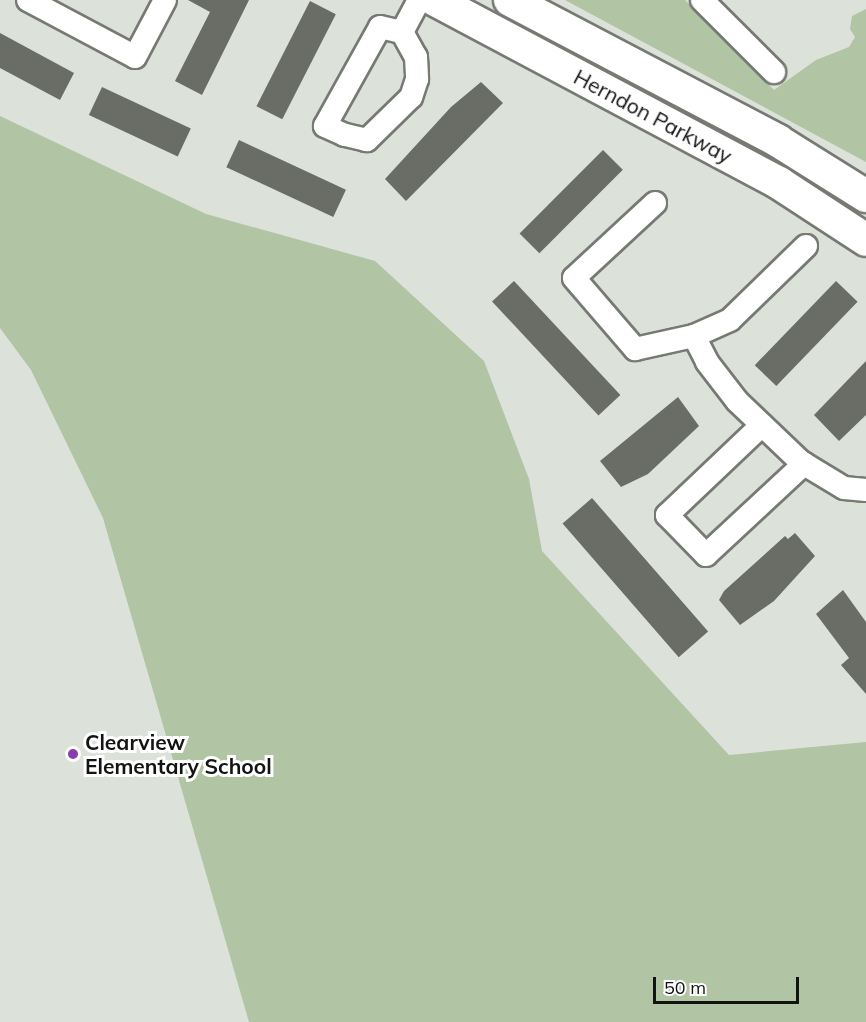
<!DOCTYPE html>
<html>
<head>
<meta charset="utf-8">
<style>
	body { margin:0 }
	#map { position:relative; width:866px; height:1022px; overflow:hidden; background:#dce1d9; font-family:Mulish,sans-serif }
	div>[style] { position:absolute }
	[style*='--x'] { left:calc(var(--x)*1px); top:calc(var(--y)*1px); width:calc(var(--w)*1px); rotate:calc(var(--a)*1deg) }
	.green>* { inset:0; background:#b1c4a4 }
	.building>* { inset:0; background:#696d66; transform-origin:0 0 }
	.roads { filter:drop-shadow(2px 0 #767a73) drop-shadow(-2px 0 #767a73) drop-shadow(0 2px #767a73) drop-shadow(0 -2px #767a73) }
	.minor>* { height:22px; margin:-11px; padding:0 11px; transform-origin:11px; border-radius:11px; background:#fff }
	.secondary>* { height:32px; margin:-16px; padding:0 16px; transform-origin:16px; border-radius:16px; background:#fff }
	.dots>* { width:16px; height:16px; translate:-50% -50%; box-sizing:border-box; border:3px solid #fff; border-radius:50% }
	span { translate:-50% -50%; white-space:nowrap; text-align:center; line-height:1.15; -webkit-text-stroke:6px #fff; paint-order:stroke }
	.street-label { font-size:21px; color:#121411 }
	.poi-label { font-size:21px; color:#121411; font-weight:700 }
	.left { translate:0 -50%; text-align:left }
	.scale { position:absolute; left:653px; top:977px; width:146px; height:27px; box-sizing:border-box; border:3px solid #121411; border-top:0; padding-left:8px; font-size:18px; line-height:21px; white-space:nowrap; color:#121411; -webkit-text-stroke:4px #fff; paint-order:stroke }
</style>
</head>
<body>
<div id="map">
	<div class="green">
		<i style="clip-path:polygon(565px 0,685px 0,774px 90px,816px 60px,849px 47px,855px 37px,850px 29px,852px 16px,866px 9px,866px 162px)"></i>
		<i style="clip-path:polygon(0 116px,206px 214px,375px 261px,484px 361px,529px 479px,542px 551px,729px 755px,866px 742px,866px 1022px,249px 1022px,103px 518px,31px 370px,0 328px)"></i>
	</div>
	<div class="building">
		<i style="clip-path:polygon(188px 0,249px 0,202px 95px,175px 81px,210px 12px)"></i>
		<i style="left:310px;top:1px;width:29px;height:118px;rotate:27deg"></i>
		<i style="clip-path:polygon(0 33px,74px 73px,60px 100px,0 68px)"></i>
		<i style="clip-path:polygon(481px 82px,503px 103px,406px 201px,385px 179px,451px 107px)"></i>
		<i style="left:102px;top:87px;width:98px;height:31px;rotate:25deg"></i>
		<i style="left:239px;top:140px;width:118px;height:30px;rotate:25deg"></i>
		<i style="left:603px;top:150px;width:28px;height:118px;rotate:45deg"></i>
		<i style="left:514px;top:281px;width:156px;height:30px;rotate:47deg"></i>
		<i style="left:836px;top:281px;width:30px;height:117px;rotate:44deg"></i>
		<i style="clip-path:polygon(866px 361px,866px 415px,839px 441px,814px 415px)"></i>
		<i style="clip-path:polygon(678px 397px,699px 426px,648px 474px,621px 487px,600px 461px)"></i>
		<i style="left:592px;top:498px;width:177px;height:39px;rotate:49deg"></i>
		<i style="clip-path:polygon(795px 533px,815px 556px,774px 601px,740px 625px,719px 600px,724px 591px,785px 536px,788px 539px)"></i>
		<i style="clip-path:polygon(843px 590px,866px 622px,866px 694px,841px 665px,849px 658px,816px 614px)"></i>
	</div>
	<div class="roads">
		<div class="minor">
			<i style="--x:28;--y:0;--w:121;--a:28"></i>
			<i style="--x:135;--y:57;--w:64;--a:-62.2"></i>
			<i style="--x:702;--y:0;--w:102;--a:45"></i>
			<i style="--x:380;--y:27;--w:23;--a:13"></i>
			<i style="--x:402;--y:32;--w:29;--a:61"></i>
			<i style="--x:416;--y:57;--w:22;--a:87"></i>
			<i style="--x:417;--y:79;--w:19;--a:108"></i>
			<i style="--x:411;--y:97;--w:62;--a:135.7"></i>
			<i style="--x:367;--y:140;--w:23;--a:-167"></i>
			<i style="--x:345;--y:135;--w:22;--a:-156"></i>
			<i style="--x:325;--y:126;--w:113;--a:-60.9"></i>
			<i style="--x:402;--y:32;--w:36;--a:-62"></i>
			<i style="--x:655;--y:203;--w:110;--a:137.2"></i>
			<i style="--x:574;--y:278;--w:94;--a:49.3"></i>
			<i style="--x:635;--y:349;--w:60;--a:-12.4"></i>
			<i style="--x:806;--y:246;--w:106;--a:135.8"></i>
			<i style="--x:730;--y:320;--w:39;--a:156"></i>
			<i style="--x:694;--y:336;--w:29;--a:63"></i>
			<i style="--x:707;--y:362;--w:49;--a:52.4"></i>
			<i style="--x:737;--y:401;--w:88;--a:43.6"></i>
			<i style="--x:801;--y:462;--w:50;--a:31.2"></i>
			<i style="--x:844;--y:488;--w:22;--a:5"></i>
			<i style="--x:762;--y:425;--w:131;--a:136.5"></i>
			<i style="--x:667;--y:515;--w:56;--a:45.7"></i>
			<i style="--x:706;--y:555;--w:134;--a:-42.9"></i>
		</div>
		<div class="secondary">
			<i style="--x:435;--y:0;--w:390;--a:28"></i>
			<i style="--x:779;--y:183;--w:104;--a:33.2"></i>
			<i style="--x:510;--y:0;--w:303;--a:27.7"></i>
			<i style="--x:778;--y:141;--w:104;--a:32"></i>
		</div>
	</div>
	<div class="dots">
		<i style="left:73px;top:754px;background:#883daf"></i>
	</div>
	<div class="street-label">
		<span style="left:653px;top:116px;rotate:28deg">Herndon Parkway</span>
	</div>
	<div class="poi-label">
		<span class="left" style="left:85px;top:754px">Clearview<br>Elementary School</span>
	</div>
	<div class="scale">50 m</div>
</div>
</body>
</html>
